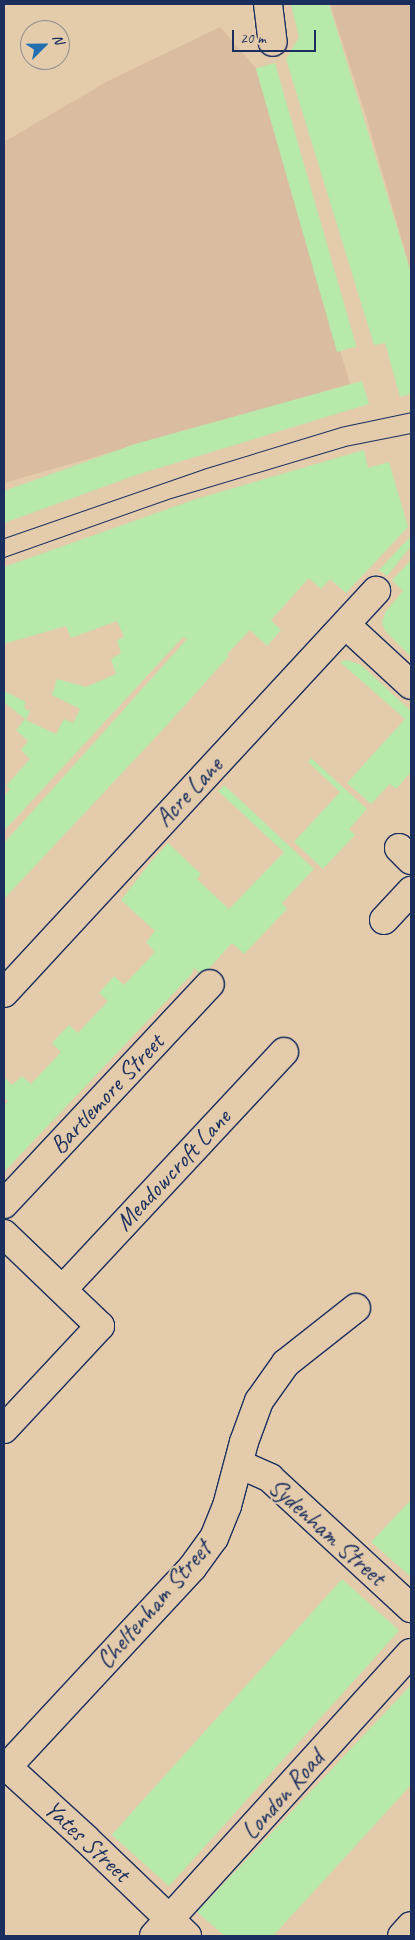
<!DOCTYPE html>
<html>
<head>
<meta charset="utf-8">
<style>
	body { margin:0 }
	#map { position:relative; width:415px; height:1940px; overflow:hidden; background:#e3cbab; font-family:Caveat,sans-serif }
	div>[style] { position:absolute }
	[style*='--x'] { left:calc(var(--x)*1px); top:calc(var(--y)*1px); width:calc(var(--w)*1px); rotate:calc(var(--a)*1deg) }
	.built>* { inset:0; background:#dabda0 }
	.green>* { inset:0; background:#b6e9aa; transform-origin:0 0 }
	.roads { filter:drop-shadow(1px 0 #1b2f5e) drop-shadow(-1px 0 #1b2f5e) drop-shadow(0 1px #1b2f5e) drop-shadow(0 -1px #1b2f5e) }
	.street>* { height:28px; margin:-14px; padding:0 14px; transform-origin:14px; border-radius:14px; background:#e3cbab }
	.tram>* { height:1px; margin:-0.5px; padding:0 0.5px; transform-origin:0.5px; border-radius:0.5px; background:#1b2f5e }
	span { translate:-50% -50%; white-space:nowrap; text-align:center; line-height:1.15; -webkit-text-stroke:4px #e3cbab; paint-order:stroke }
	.street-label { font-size:25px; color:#1b2f5e }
	.frame { position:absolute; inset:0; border:5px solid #1b2f5e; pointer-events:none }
	.north { position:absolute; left:20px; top:20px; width:50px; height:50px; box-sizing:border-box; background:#e3cbab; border:1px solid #938d8c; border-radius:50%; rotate:67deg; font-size:14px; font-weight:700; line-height:20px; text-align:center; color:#1b2f5e }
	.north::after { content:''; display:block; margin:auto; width:18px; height:22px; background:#1f6fb2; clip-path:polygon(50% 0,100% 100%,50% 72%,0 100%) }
	.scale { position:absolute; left:232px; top:30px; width:84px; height:22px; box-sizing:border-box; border:2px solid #1b2f5e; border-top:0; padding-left:6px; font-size:15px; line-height:18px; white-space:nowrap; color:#1b2f5e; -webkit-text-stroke:4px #e3cbab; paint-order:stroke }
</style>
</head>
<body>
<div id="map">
	<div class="built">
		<i style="clip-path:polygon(330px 4px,411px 4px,411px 272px,366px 116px)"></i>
		<i style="clip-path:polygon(220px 27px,256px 68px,350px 384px,4px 483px,4px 142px,108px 81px)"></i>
	</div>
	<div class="green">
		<i style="clip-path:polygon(291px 4px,329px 4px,411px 273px,411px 394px,400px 397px,385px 343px,374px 345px,286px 59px,299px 37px)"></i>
		<i style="left:275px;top:63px;width:295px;height:20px;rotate:74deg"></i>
		<i style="clip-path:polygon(362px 381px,369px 404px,136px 475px,4px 523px,4px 491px,135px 444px)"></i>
		<i style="clip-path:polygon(364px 450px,368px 468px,389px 462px,408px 527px,346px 593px,330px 579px,321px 589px,309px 578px,271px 620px,281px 630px,267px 646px,250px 630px,227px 654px,229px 656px,167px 725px,4px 899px,4px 843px,187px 639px,183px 637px,4px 831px,4px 796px,10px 789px,6px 786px,30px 759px,21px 750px,28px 741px,16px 730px,25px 719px,4px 702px,4px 691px,26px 702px,24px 708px,30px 711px,26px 720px,56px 734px,64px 719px,73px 723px,80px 709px,52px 695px,57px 679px,86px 687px,116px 674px,111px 659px,121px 653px,117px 640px,124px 637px,117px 621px,71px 638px,66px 626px,4px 644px,4px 567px,196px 499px)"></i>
		<i style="clip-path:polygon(411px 536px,411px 546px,387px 576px,379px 570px)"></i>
		<i style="clip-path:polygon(411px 560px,411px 657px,385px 631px,382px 622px,386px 611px,403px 591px,392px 580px)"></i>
		<i style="clip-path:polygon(347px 660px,361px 665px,411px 711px,411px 772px,396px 789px,390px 784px,371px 804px,347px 783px,405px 719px,340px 662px)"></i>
		<i style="clip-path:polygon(311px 758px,367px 809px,349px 829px,355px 835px,323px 869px,294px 842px,340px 792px,308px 762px)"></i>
		<i style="clip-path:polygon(224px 785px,314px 869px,282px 903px,287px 909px,244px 954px,232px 943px,203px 975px,194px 968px,191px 975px,4px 1172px,4px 1106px,8px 1101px,4px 1097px,4px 1077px,12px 1085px,22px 1076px,31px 1084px,61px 1052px,52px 1043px,69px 1025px,78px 1033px,108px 1001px,99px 993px,114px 976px,124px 985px,155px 952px,146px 942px,155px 931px,121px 900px,149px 864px,168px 843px,201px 874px,197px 879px,229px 909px,284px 852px,218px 791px)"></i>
		<i style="clip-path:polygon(411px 1500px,411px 1577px,371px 1542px)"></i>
		<i style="left:342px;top:1579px;width:77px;height:344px;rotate:42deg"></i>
		<i style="clip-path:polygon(411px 1685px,411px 1785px,273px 1936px,225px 1936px,197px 1912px)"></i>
	</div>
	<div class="roads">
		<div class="street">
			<i style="--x:268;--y:4;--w:38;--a:83"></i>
			<i style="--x:346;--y:625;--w:88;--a:42.7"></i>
			<i style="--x:399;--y:848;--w:17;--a:45"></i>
			<i style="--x:384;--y:920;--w:40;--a:-47"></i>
			<i style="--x:4;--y:993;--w:548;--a:-47.22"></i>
			<i style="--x:4;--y:1204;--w:301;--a:-46.9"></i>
			<i style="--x:4;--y:1234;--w:133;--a:43.8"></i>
			<i style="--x:100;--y:1326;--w:141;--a:133"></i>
			<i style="--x:63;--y:1289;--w:324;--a:-47"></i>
			<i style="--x:239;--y:1464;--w:34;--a:24"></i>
			<i style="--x:270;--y:1478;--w:192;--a:42.7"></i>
			<i style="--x:4;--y:1764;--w:111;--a:42.4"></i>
			<i style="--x:86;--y:1839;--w:140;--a:43.8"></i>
			<i style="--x:7;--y:1767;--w:272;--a:-47.1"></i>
			<i style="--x:192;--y:1568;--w:37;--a:-54"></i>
			<i style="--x:214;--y:1538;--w:35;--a:-68"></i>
			<i style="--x:227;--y:1506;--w:66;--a:-75.1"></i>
			<i style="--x:244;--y:1442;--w:44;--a:-69.9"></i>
			<i style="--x:259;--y:1401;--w:47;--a:-54.6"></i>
			<i style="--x:286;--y:1363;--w:89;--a:-38.2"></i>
			<i style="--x:154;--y:1936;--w:382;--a:-47.8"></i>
			<i style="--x:402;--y:1936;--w:13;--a:-48"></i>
		</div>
	</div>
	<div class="tram">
		<i style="--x:4;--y:538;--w:211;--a:-19.1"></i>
		<i style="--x:203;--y:469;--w:143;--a:-17"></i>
		<i style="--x:340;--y:427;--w:73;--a:-11.9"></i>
		<i style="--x:4;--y:557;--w:177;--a:-19.5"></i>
		<i style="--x:171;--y:498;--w:182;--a:-16.6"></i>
		<i style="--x:345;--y:446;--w:67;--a:-11.1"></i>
	</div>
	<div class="street-label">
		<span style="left:189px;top:792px;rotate:-47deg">Acre Lane</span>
		<span style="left:107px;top:1094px;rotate:-47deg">Bartlemore Street</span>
		<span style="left:173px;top:1170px;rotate:-47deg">Meadowcroft Lane</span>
		<span style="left:327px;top:1532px;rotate:42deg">Sydenham Street</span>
		<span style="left:154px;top:1605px;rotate:-49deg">Cheltenham Street</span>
		<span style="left:283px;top:1795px;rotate:-48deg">London Road</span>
		<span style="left:87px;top:1841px;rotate:43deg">Yates Street</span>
	</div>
	<div class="frame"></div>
	<div class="north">N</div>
	<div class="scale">20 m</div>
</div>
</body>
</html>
